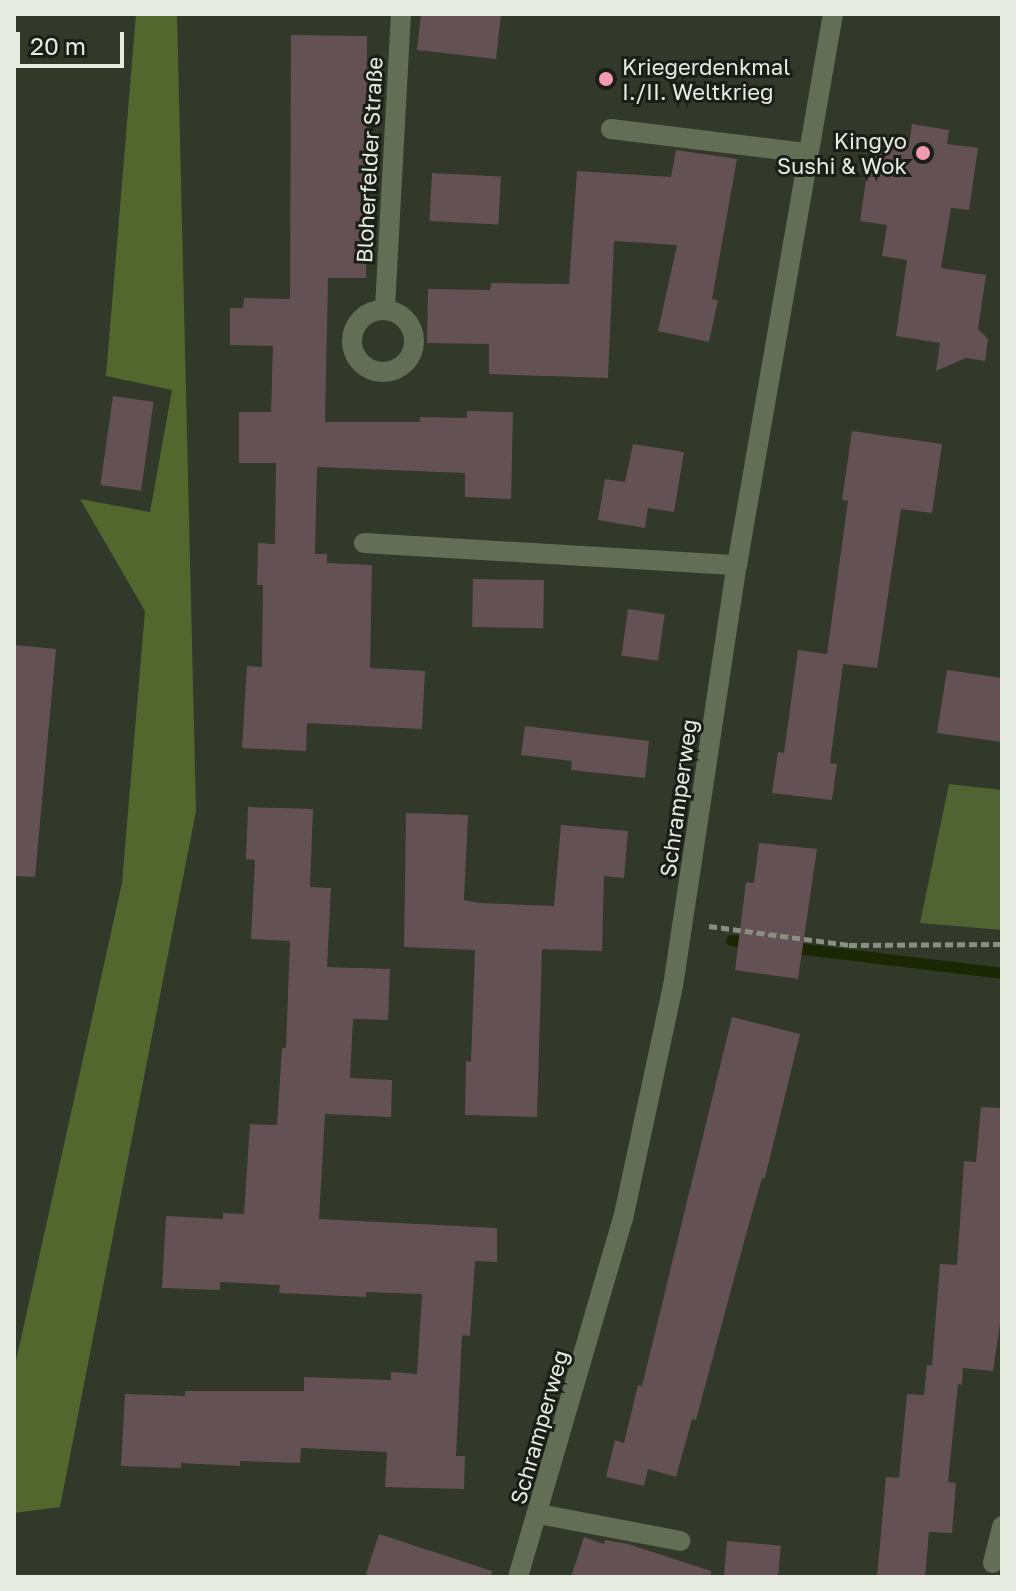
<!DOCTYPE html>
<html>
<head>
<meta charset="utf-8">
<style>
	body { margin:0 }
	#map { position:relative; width:1016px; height:1591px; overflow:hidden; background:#32382a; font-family:"Golos Text",sans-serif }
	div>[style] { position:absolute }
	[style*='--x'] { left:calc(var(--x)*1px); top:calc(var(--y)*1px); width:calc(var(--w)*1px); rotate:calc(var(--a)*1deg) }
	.green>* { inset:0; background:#526333 }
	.forest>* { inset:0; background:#53662e }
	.stream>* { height:11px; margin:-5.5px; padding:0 5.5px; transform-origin:5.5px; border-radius:5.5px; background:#1b2700 }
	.building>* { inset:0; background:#635155; transform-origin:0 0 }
	.path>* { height:5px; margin-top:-2.5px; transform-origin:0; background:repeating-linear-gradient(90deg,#8a8f83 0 8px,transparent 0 12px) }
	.minor>* { height:20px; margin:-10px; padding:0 10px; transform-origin:10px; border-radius:10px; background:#646d55 }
	.minor>.ring { margin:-10px; padding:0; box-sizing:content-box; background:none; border:20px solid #646d55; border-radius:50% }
	.dots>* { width:22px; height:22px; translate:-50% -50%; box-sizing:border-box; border:4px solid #1b1e18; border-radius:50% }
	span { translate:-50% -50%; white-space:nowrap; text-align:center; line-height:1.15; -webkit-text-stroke:6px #1b1e18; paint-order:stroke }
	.poi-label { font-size:22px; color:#e7ebe2 }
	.left { translate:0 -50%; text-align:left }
	.right { translate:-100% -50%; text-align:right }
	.street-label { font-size:22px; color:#e7ebe2 }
	.frame { position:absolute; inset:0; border:16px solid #e7ebe2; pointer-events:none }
	.scale { position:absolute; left:16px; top:32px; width:108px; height:36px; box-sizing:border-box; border:4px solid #e7ebe2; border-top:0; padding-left:10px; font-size:24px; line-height:28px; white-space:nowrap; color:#e7ebe2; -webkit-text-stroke:6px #1b1e18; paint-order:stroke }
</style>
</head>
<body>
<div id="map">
	<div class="green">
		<i style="clip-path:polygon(949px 784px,1002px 790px,1002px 930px,920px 923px)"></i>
	</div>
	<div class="forest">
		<i style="clip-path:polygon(136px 14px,177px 14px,196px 811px,60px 1507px,14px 1513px,14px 1370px,122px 883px,145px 611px,80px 499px,150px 512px,172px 390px,106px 376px)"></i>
	</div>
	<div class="stream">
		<i style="--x:731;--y:940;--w:20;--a:6"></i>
		<i style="--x:788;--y:947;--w:216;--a:6.9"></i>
	</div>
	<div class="building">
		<i style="clip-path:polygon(421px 14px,501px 14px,496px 59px,417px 50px)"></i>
		<i style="clip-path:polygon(291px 35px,367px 36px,366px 278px,328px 278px,325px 422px,420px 422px,420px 417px,467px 418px,467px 411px,513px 412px,511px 499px,465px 497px,465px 473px,317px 467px,315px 554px,327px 554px,327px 563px,372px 565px,370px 668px,425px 671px,422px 729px,307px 723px,306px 751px,242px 748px,247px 666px,262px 667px,263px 585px,257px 585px,258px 543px,275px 544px,276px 463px,239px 463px,239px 412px,271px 412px,273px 346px,230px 345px,230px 308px,243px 308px,244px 298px,290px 299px)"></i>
		<i style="clip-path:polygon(912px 124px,949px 130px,947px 144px,978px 148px,969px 210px,951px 208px,941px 268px,986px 275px,978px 329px,988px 339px,985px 361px,966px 358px,936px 371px,940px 343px,896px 336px,907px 260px,882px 256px,887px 225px,860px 221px,872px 139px,909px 144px)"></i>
		<i style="clip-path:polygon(676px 150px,737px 159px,712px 299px,718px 300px,709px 342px,658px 331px,677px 245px,614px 241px,608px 378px,489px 374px,489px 344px,427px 343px,428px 289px,490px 290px,491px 283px,569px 284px,577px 171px,671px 177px)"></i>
		<i style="left:432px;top:173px;width:69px;height:48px;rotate:3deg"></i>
		<i style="left:113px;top:396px;width:41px;height:90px;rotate:8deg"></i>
		<i style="clip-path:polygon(852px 431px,942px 444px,932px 513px,901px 509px,877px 668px,843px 664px,830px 763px,837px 764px,832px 800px,772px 793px,778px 752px,784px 753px,798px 650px,827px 654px,848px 501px,842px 500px)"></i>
		<i style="clip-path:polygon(633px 444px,684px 452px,674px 512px,648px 508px,645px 528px,598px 520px,605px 479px,625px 482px)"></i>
		<i style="left:473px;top:579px;width:71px;height:48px;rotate:1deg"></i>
		<i style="left:628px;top:609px;width:37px;height:47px;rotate:8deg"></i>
		<i style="clip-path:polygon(14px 645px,56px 649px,35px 877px,14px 876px)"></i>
		<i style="clip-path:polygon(947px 670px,1002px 678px,1002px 742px,937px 733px)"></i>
		<i style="clip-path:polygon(525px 726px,649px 741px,645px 778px,571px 770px,572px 761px,521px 755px)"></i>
		<i style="clip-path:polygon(248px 807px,313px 809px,310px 887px,331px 888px,327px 967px,390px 969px,388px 1020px,353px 1019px,350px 1078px,392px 1080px,391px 1117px,325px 1114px,319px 1219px,497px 1228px,497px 1262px,475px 1261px,470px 1336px,462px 1335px,456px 1456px,465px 1456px,464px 1489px,385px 1487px,387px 1452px,301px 1448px,300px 1463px,240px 1461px,240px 1466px,181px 1463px,181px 1468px,121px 1466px,125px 1394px,185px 1396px,185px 1391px,304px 1391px,304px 1377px,391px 1380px,391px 1372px,417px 1374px,422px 1294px,366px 1292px,366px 1297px,279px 1293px,280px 1285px,220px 1282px,220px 1290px,162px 1288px,166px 1216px,223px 1219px,223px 1213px,244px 1214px,250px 1124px,277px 1125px,282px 1048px,286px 1048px,290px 941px,251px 939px,255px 860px,246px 859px)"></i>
		<i style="clip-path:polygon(406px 813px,468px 815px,464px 900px,480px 903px,554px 906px,561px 825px,628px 831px,624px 878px,604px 876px,602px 951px,542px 949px,537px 1117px,465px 1115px,466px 1061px,471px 1062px,475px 950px,404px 947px)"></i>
		<i style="clip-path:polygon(759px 843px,817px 849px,798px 979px,735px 970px,746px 882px,754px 883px)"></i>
		<i style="clip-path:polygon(732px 1017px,800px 1034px,765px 1178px,762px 1178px,745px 1238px,696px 1420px,692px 1419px,676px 1477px,648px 1469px,644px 1486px,606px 1477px,615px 1440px,624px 1443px,638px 1385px,642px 1386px)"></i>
		<i style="clip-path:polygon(981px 1107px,1002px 1108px,1002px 1311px,993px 1371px,963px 1368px,962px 1385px,958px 1384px,948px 1482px,956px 1483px,952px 1533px,929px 1532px,925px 1577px,877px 1577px,886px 1477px,899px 1478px,907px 1394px,924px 1395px,927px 1365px,932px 1365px,940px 1264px,957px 1265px,964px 1161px,976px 1162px)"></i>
		<i style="clip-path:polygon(379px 1534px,492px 1571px,491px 1577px,365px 1577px)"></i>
		<i style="clip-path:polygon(584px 1537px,604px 1544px,605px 1540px,628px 1544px,711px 1571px,710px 1577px,571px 1577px)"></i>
		<i style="left:727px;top:1541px;width:54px;height:34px;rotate:5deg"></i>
	</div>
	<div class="path">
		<i style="--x:709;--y:926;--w:141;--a:7.7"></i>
		<i style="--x:849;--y:945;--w:153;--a:-0.4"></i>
	</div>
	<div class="minor">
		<i style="--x:611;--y:129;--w:197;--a:7"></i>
		<i style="--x:385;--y:308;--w:294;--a:-86.9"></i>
		<i class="ring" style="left:352px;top:310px;width:42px;height:42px"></i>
		<i style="--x:364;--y:543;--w:374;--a:3.4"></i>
		<i style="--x:539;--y:1514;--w:144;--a:10.8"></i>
		<i style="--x:993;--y:1563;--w:38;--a:-76"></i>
		<i style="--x:518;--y:1577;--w:373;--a:-73.7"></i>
		<i style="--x:623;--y:1219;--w:238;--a:-77.9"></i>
		<i style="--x:673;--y:986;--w:426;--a:-81.4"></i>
		<i style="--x:737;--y:565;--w:559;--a:-80.12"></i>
	</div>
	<div class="dots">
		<i style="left:606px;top:79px;background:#f29ab0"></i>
		<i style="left:923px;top:153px;background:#f29ab0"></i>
	</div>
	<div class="poi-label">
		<span class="left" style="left:622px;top:79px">Kriegerdenkmal<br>I./II. Weltkrieg</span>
		<span class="right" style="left:907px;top:153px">Kingyo<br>Sushi &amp; Wok</span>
	</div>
	<div class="street-label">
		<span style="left:369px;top:160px;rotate:-87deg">Bloherfelder Straße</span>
		<span style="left:678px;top:798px;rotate:-82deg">Schramperweg</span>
		<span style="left:539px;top:1427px;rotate:-74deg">Schramperweg</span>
	</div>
	<div class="frame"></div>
	<div class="scale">20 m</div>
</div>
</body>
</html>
